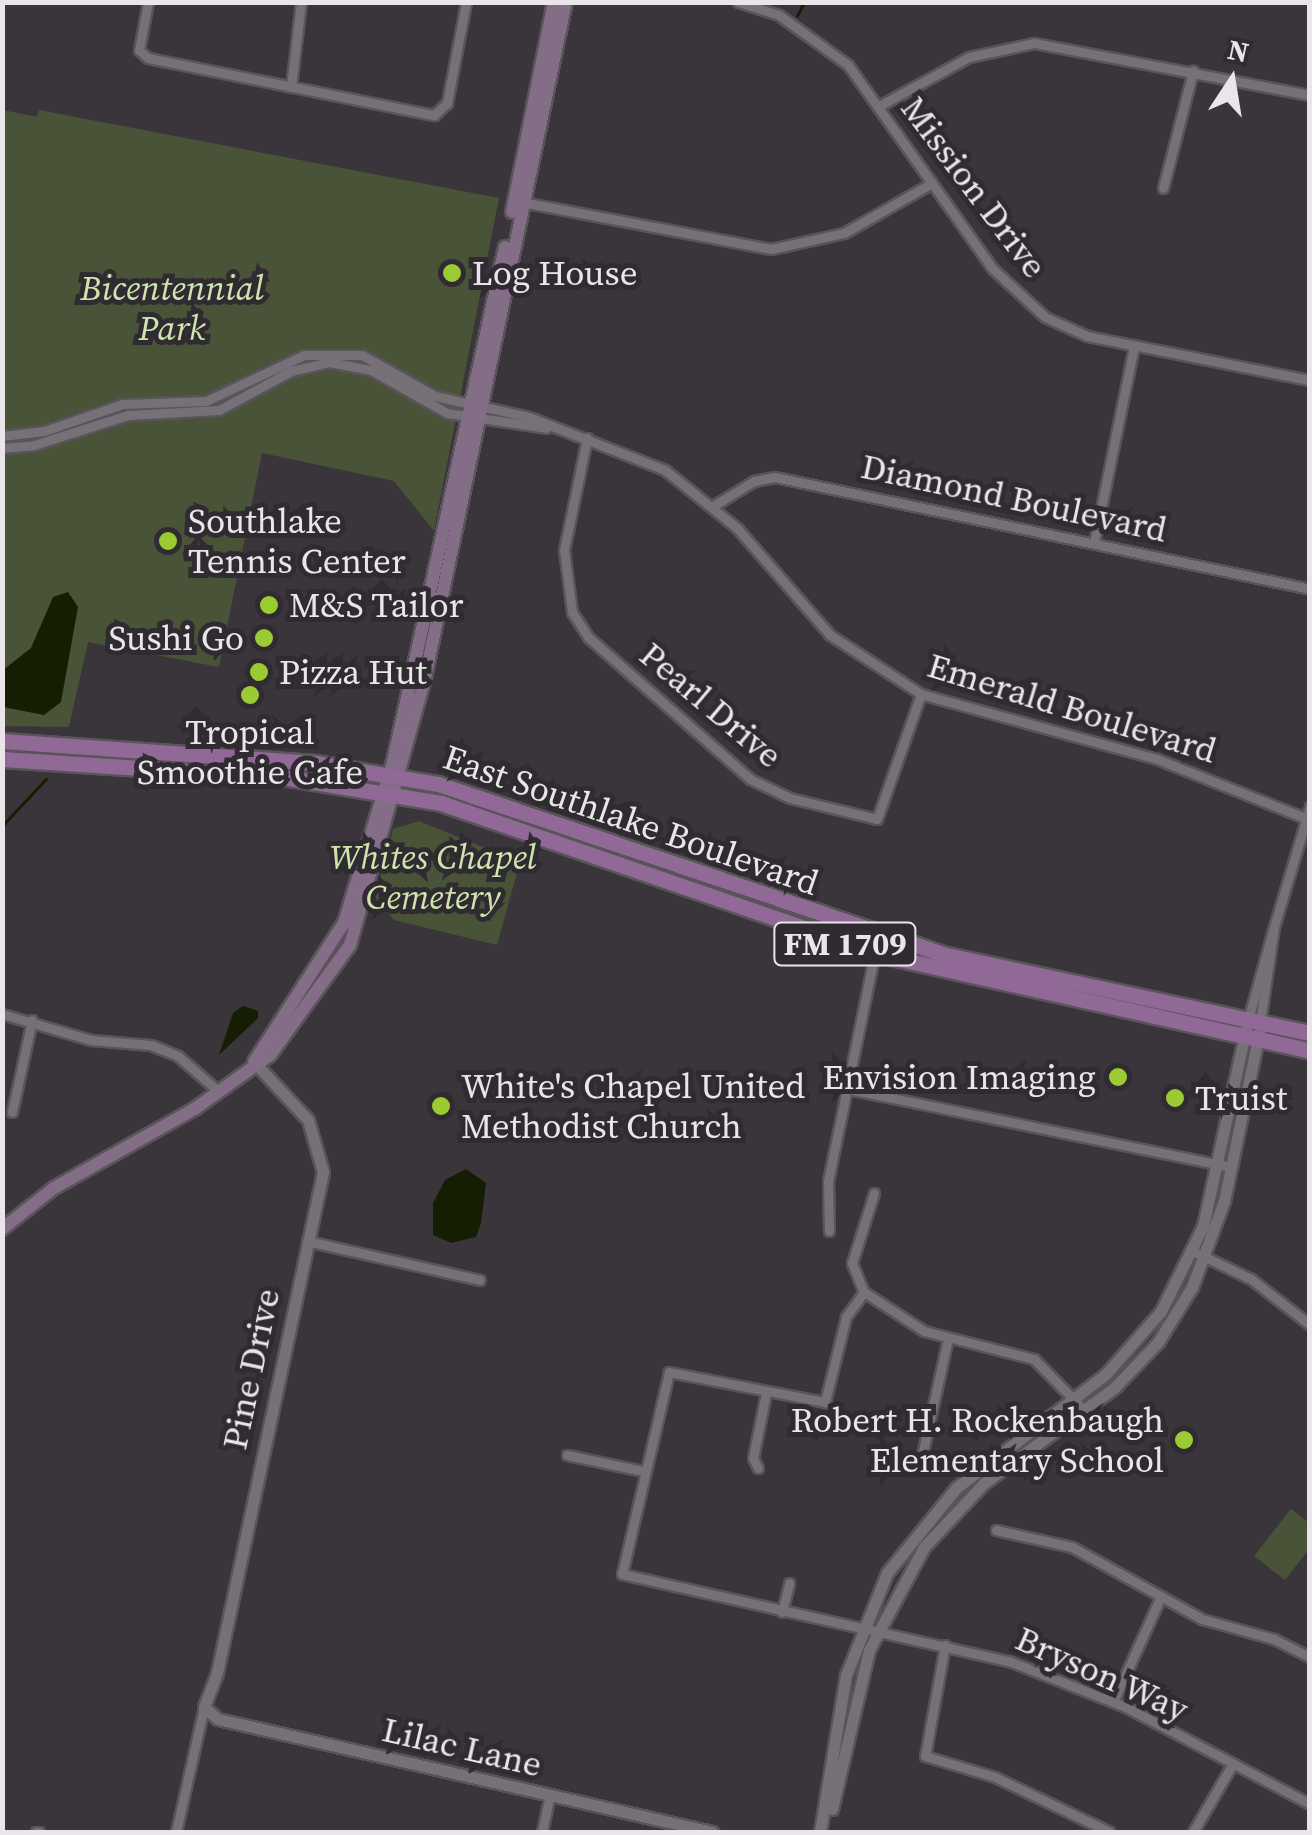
<!DOCTYPE html>
<html>
<head>
<meta charset="utf-8">
<style>
	body { margin:0 }
	#map { position:relative; width:1312px; height:1835px; overflow:hidden; background:#3a353b; font-family:"Source Serif 4",serif }
	div>[style] { position:absolute }
	[style*='--x'] { left:calc(var(--x)*1px); top:calc(var(--y)*1px); width:calc(var(--w)*1px); rotate:calc(var(--a)*1deg) }
	.green>* { inset:0; background:#485338 }
	.water>* { inset:0; background:#151e03 }
	.stream>* { height:2.5px; margin:-1.25px; padding:0 1.25px; transform-origin:1.25px; border-radius:1.25px; background:#151e03 }
	.roads { filter:drop-shadow(2px 0 #59545a) drop-shadow(-2px 0 #59545a) drop-shadow(0 2px #59545a) drop-shadow(0 -2px #59545a) }
	.minor>* { height:9px; margin:-4.5px; padding:0 4.5px; transform-origin:4.5px; border-radius:4.5px; background:#767077 }
	.tertiary>* { height:11px; margin:-5.5px; padding:0 5.5px; transform-origin:5.5px; border-radius:5.5px; background:#767077 }
	.secondary>* { height:12px; margin:-6px; padding:0 6px; transform-origin:6px; border-radius:6px; background:#846d87 }
	.primary>* { height:15px; margin:-7.5px; padding:0 7.5px; transform-origin:7.5px; border-radius:7.5px; background:#916997 }
	.dots>* { width:28px; height:28px; translate:-50% -50%; box-sizing:border-box; border:5px solid #302b31; border-radius:50% }
	span { translate:-50% -50%; white-space:nowrap; text-align:center; line-height:1.15; -webkit-text-stroke:10px #302b31; paint-order:stroke }
	.shield-label span { padding:2px 8px; background:#302b31; border:2px solid; border-radius:8px; -webkit-text-stroke-width:0 }
	.shield-label { font-size:32px; color:#e9e5e9; font-weight:700 }
	.street-label { font-size:35px; color:#e9e5e9 }
	.poi-label { font-size:35px; color:#e9e5e9 }
	.left { translate:0 -50%; text-align:left }
	.right { translate:-100% -50%; text-align:right }
	.park-label { font-size:35px; color:#cee5ad; font-style:italic }
	.frame { position:absolute; inset:0; border:5px solid #e9e5e9; pointer-events:none }
	.north { position:absolute; left:1182px; top:30px; width:100px; height:100px; -webkit-text-stroke:8px #302b31; paint-order:stroke; rotate:12deg; font-size:28px; font-weight:700; line-height:40px; text-align:center; color:#e9e5e9 }
	.north::after { content:''; display:block; margin:auto; width:35px; height:45px; background:#e9e5e9; clip-path:polygon(50% 0,100% 100%,50% 72%,0 100%) }
</style>
</head>
<body>
<div id="map">
	<div class="green">
		<i style="clip-path:polygon(3px 110px,37px 117px,39px 110px,499px 198px,434px 531px,394px 481px,262px 453px,219px 667px,88px 642px,69px 727px,3px 726px)"></i>
		<i style="clip-path:polygon(419px 821px,520px 862px,497px 945px,394px 920px,375px 897px,393px 829px)"></i>
		<i style="clip-path:polygon(1291px 1509px,1309px 1523px,1309px 1549px,1285px 1580px,1254px 1556px)"></i>
	</div>
	<div class="water">
		<i style="clip-path:polygon(68px 592px,78px 607px,61px 702px,44px 715px,3px 707px,3px 670px,31px 648px,53px 597px)"></i>
		<i style="clip-path:polygon(243px 1006px,258px 1011px,258px 1018px,219px 1055px,233px 1013px)"></i>
		<i style="clip-path:polygon(466px 1169px,486px 1183px,481px 1223px,476px 1237px,451px 1243px,433px 1235px,433px 1203px,445px 1180px)"></i>
	</div>
	<div class="stream">
		<i style="--x:797;--y:16;--w:16;--a:-63"></i>
		<i style="--x:2;--y:826;--w:64;--a:-46.9"></i>
	</div>
	<div class="roads">
		<div class="minor">
			<i style="--x:148;--y:2;--w:49;--a:100.6"></i>
			<i style="--x:139;--y:50;--w:12;--a:42"></i>
			<i style="--x:148;--y:58;--w:292;--a:11.3"></i>
			<i style="--x:434;--y:115;--w:18;--a:-43"></i>
			<i style="--x:447;--y:103;--w:103;--a:-79.3"></i>
			<i style="--x:738;--y:2;--w:43;--a:17.6"></i>
			<i style="--x:779;--y:15;--w:85;--a:35.9"></i>
			<i style="--x:848;--y:65;--w:250;--a:54.6"></i>
			<i style="--x:993;--y:269;--w:71;--a:42.7"></i>
			<i style="--x:1045;--y:317;--w:46;--a:24.3"></i>
			<i style="--x:1087;--y:336;--w:227;--a:11.2"></i>
			<i style="--x:291;--y:87;--w:86;--a:-83.3"></i>
			<i style="--x:879;--y:106;--w:102;--a:-28.6"></i>
			<i style="--x:969;--y:57;--w:66;--a:-12.2"></i>
			<i style="--x:1034;--y:43;--w:281;--a:10.7"></i>
			<i style="--x:1163;--y:188;--w:121;--a:-75.6"></i>
			<i style="--x:522;--y:202;--w:253;--a:10.7"></i>
			<i style="--x:771;--y:249;--w:75;--a:-12.4"></i>
			<i style="--x:844;--y:233;--w:101;--a:-29.6"></i>
			<i style="--x:2;--y:436;--w:42;--a:-6.8"></i>
			<i style="--x:44;--y:431;--w:83;--a:-18.9"></i>
			<i style="--x:123;--y:404;--w:83;--a:-2.1"></i>
			<i style="--x:206;--y:401;--w:108;--a:-25.1"></i>
			<i style="--x:304;--y:355;--w:58;--a:0"></i>
			<i style="--x:362;--y:355;--w:84;--a:29.3"></i>
			<i style="--x:435;--y:396;--w:96;--a:12.6"></i>
			<i style="--x:529;--y:417;--w:146;--a:21.3"></i>
			<i style="--x:665;--y:470;--w:92;--a:38.9"></i>
			<i style="--x:737;--y:528;--w:142;--a:49"></i>
			<i style="--x:830;--y:635;--w:108;--a:33"></i>
			<i style="--x:921;--y:694;--w:245;--a:15.4"></i>
			<i style="--x:1157;--y:759;--w:159;--a:21.7"></i>
			<i style="--x:587;--y:438;--w:114;--a:101.6"></i>
			<i style="--x:564;--y:550;--w:63;--a:82.6"></i>
			<i style="--x:572;--y:612;--w:30;--a:57"></i>
			<i style="--x:588;--y:637;--w:215;--a:41.2"></i>
			<i style="--x:750;--y:779;--w:44;--a:25.4"></i>
			<i style="--x:790;--y:798;--w:89;--a:13.6"></i>
			<i style="--x:877;--y:819;--w:133;--a:-70.6"></i>
			<i style="--x:2;--y:448;--w:32;--a:-5"></i>
			<i style="--x:34;--y:445;--w:99;--a:-17.7"></i>
			<i style="--x:128;--y:415;--w:91;--a:-3.1"></i>
			<i style="--x:219;--y:410;--w:82;--a:-28.4"></i>
			<i style="--x:291;--y:371;--w:39;--a:-13"></i>
			<i style="--x:329;--y:362;--w:43;--a:10.8"></i>
			<i style="--x:371;--y:370;--w:87;--a:29.5"></i>
			<i style="--x:447;--y:413;--w:100;--a:8.6"></i>
			<i style="--x:713;--y:506;--w:48;--a:-31.4"></i>
			<i style="--x:754;--y:481;--w:21;--a:-11"></i>
			<i style="--x:775;--y:477;--w:547;--a:11.82"></i>
			<i style="--x:1094;--y:543;--w:200;--a:-78.5"></i>
			<i style="--x:2;--y:1014;--w:93;--a:16.3"></i>
			<i style="--x:91;--y:1040;--w:60;--a:4.8"></i>
			<i style="--x:151;--y:1045;--w:29;--a:22"></i>
			<i style="--x:178;--y:1056;--w:53;--a:41.2"></i>
			<i style="--x:1248;--y:1020;--w:93;--a:-74.5"></i>
			<i style="--x:1260;--y:1023;--w:97;--a:-81.7"></i>
			<i style="--x:1274;--y:927;--w:126;--a:-73.4"></i>
			<i style="--x:848;--y:1089;--w:392;--a:11.5"></i>
			<i style="--x:12;--y:1112;--w:94;--a:-77.7"></i>
			<i style="--x:874;--y:1193;--w:73;--a:107.4"></i>
			<i style="--x:852;--y:1263;--w:31;--a:68"></i>
			<i style="--x:864;--y:1292;--w:72;--a:33"></i>
			<i style="--x:924;--y:1331;--w:114;--a:14.3"></i>
			<i style="--x:1034;--y:1359;--w:73;--a:45.6"></i>
			<i style="--x:829;--y:1231;--w:50;--a:-91.1"></i>
			<i style="--x:828;--y:1181;--w:233;--a:-78.4"></i>
			<i style="--x:307;--y:1241;--w:177;--a:12.7"></i>
			<i style="--x:1193;--y:1251;--w:64;--a:25.8"></i>
			<i style="--x:1251;--y:1279;--w:75;--a:37.9"></i>
			<i style="--x:864;--y:1292;--w:31;--a:126"></i>
			<i style="--x:846;--y:1317;--w:88;--a:103.9"></i>
			<i style="--x:825;--y:1402;--w:159;--a:-169.1"></i>
			<i style="--x:669;--y:1372;--w:207;--a:103.1"></i>
			<i style="--x:622;--y:1574;--w:397;--a:12.7"></i>
			<i style="--x:1009;--y:1661;--w:126;--a:21.5"></i>
			<i style="--x:1126;--y:1707;--w:208;--a:27.8"></i>
			<i style="--x:567;--y:1455;--w:78;--a:11.9"></i>
			<i style="--x:758;--y:1468;--w:11;--a:-117"></i>
			<i style="--x:753;--y:1458;--w:66;--a:-78.7"></i>
			<i style="--x:919;--y:1469;--w:134;--a:-77.5"></i>
			<i style="--x:996;--y:1530;--w:78;--a:12.6"></i>
			<i style="--x:1072;--y:1547;--w:149;--a:29"></i>
			<i style="--x:1202;--y:1619;--w:75;--a:15.5"></i>
			<i style="--x:1274;--y:1639;--w:40;--a:26.6"></i>
			<i style="--x:782;--y:1612;--w:30;--a:-76"></i>
			<i style="--x:945;--y:1645;--w:113;--a:100.2"></i>
			<i style="--x:925;--y:1756;--w:73;--a:16.7"></i>
			<i style="--x:995;--y:1777;--w:127;--a:25.6"></i>
			<i style="--x:1113;--y:1702;--w:116;--a:-65.6"></i>
			<i style="--x:36;--y:1832;--w:3;--a:0"></i>
			<i style="--x:176;--y:1832;--w:128;--a:-77.4"></i>
			<i style="--x:542;--y:1832;--w:38;--a:-78"></i>
			<i style="--x:1193;--y:1832;--w:78;--a:-59.8"></i>
		</div>
		<div class="tertiary">
			<i style="--x:254;--y:1062;--w:79;--a:47"></i>
			<i style="--x:308;--y:1120;--w:54;--a:73.9"></i>
			<i style="--x:323;--y:1172;--w:512;--a:101.95"></i>
			<i style="--x:217;--y:1673;--w:36;--a:111"></i>
			<i style="--x:204;--y:1707;--w:18;--a:41"></i>
			<i style="--x:218;--y:1719;--w:507;--a:12.88"></i>
			<i style="--x:832;--y:1809;--w:163;--a:-76.9"></i>
			<i style="--x:869;--y:1650;--w:117;--a:-61.9"></i>
			<i style="--x:924;--y:1547;--w:88;--a:-46.8"></i>
			<i style="--x:984;--y:1483;--w:162;--a:-36.2"></i>
			<i style="--x:1115;--y:1387;--w:62;--a:-46.3"></i>
			<i style="--x:1158;--y:1342;--w:65;--a:-58.3"></i>
			<i style="--x:1192;--y:1287;--w:92;--a:-69.6"></i>
			<i style="--x:1224;--y:1201;--w:172;--a:-78.2"></i>
			<i style="--x:820;--y:1832;--w:159;--a:-80.6"></i>
			<i style="--x:846;--y:1675;--w:110;--a:-68.1"></i>
			<i style="--x:887;--y:1573;--w:109;--a:-50.9"></i>
			<i style="--x:956;--y:1488;--w:187;--a:-37.2"></i>
			<i style="--x:1105;--y:1375;--w:85;--a:-48.8"></i>
			<i style="--x:1161;--y:1311;--w:95;--a:-63.7"></i>
			<i style="--x:1203;--y:1226;--w:211;--a:-77.7"></i>
		</div>
		<div class="secondary">
			<i style="--x:512;--y:212;--w:214;--a:-78.7"></i>
			<i style="--x:254;--y:1062;--w:166;--a:-57.1"></i>
			<i style="--x:344;--y:923;--w:168;--a:-73.1"></i>
			<i style="--x:393;--y:762;--w:527;--a:-77.73"></i>
			<i style="--x:2;--y:1229;--w:66;--a:-38.3"></i>
			<i style="--x:54;--y:1188;--w:163;--a:-29.4"></i>
			<i style="--x:196;--y:1108;--w:91;--a:-35.6"></i>
			<i style="--x:270;--y:1055;--w:136;--a:-54"></i>
			<i style="--x:350;--y:945;--w:277;--a:-74.3"></i>
			<i style="--x:425;--y:678;--w:691;--a:-78.22"></i>
		</div>
		<div class="primary">
			<i style="--x:2;--y:741;--w:314;--a:4"></i>
			<i style="--x:315;--y:763;--w:125;--a:9.7"></i>
			<i style="--x:438;--y:784;--w:536;--a:18.6"></i>
			<i style="--x:946;--y:955;--w:372;--a:12.1"></i>
			<i style="--x:2;--y:759;--w:282;--a:3.7"></i>
			<i style="--x:283;--y:777;--w:160;--a:9.3"></i>
			<i style="--x:441;--y:803;--w:466;--a:19"></i>
			<i style="--x:882;--y:955;--w:439;--a:12.6"></i>
		</div>
	</div>
	<div class="dots">
		<i style="left:452px;top:273px;background:#9bcb33"></i>
		<i style="left:168px;top:541px;background:#9bcb33"></i>
		<i style="left:269px;top:605px;background:#9bcb33"></i>
		<i style="left:264px;top:638px;background:#9bcb33"></i>
		<i style="left:259px;top:672px;background:#9bcb33"></i>
		<i style="left:250px;top:695px;background:#9bcb33"></i>
		<i style="left:1118px;top:1077px;background:#9bcb33"></i>
		<i style="left:1175px;top:1098px;background:#9bcb33"></i>
		<i style="left:441px;top:1106px;background:#9bcb33"></i>
		<i style="left:1184px;top:1440px;background:#9bcb33"></i>
	</div>
	<div class="shield-label">
		<span style="left:845px;top:944px">FM 1709</span>
	</div>
	<div class="street-label">
		<span style="left:974px;top:187px;rotate:53deg">Mission Drive</span>
		<span style="left:1014px;top:498px;rotate:12deg">Diamond Boulevard</span>
		<span style="left:711px;top:705px;rotate:40deg">Pearl Drive</span>
		<span style="left:1072px;top:708px;rotate:17deg">Emerald Boulevard</span>
		<span style="left:631px;top:820px;rotate:19deg">East Southlake Boulevard</span>
		<span style="left:251px;top:1369px;rotate:-78deg">Pine Drive</span>
		<span style="left:1102px;top:1674px;rotate:24deg">Bryson Way</span>
		<span style="left:462px;top:1747px;rotate:13deg">Lilac Lane</span>
	</div>
	<div class="poi-label">
		<span class="left" style="left:472px;top:273px">Log House</span>
		<span class="left" style="left:188px;top:541px">Southlake<br>Tennis Center</span>
		<span class="left" style="left:289px;top:605px">M&amp;S Tailor</span>
		<span class="right" style="left:244px;top:638px">Sushi Go</span>
		<span class="left" style="left:279px;top:672px">Pizza Hut</span>
		<span style="left:250px;top:752px">Tropical<br>Smoothie Cafe</span>
		<span class="right" style="left:1096px;top:1077px">Envision Imaging</span>
		<span class="left" style="left:461px;top:1106px">White's Chapel United<br>Methodist Church</span>
		<span class="left" style="left:1195px;top:1098px">Truist</span>
		<span class="right" style="left:1164px;top:1440px">Robert H. Rockenbaugh<br>Elementary School</span>
	</div>
	<div class="park-label">
		<span style="left:172px;top:308px">Bicentennial<br>Park</span>
		<span style="left:433px;top:877px">Whites Chapel<br>Cemetery</span>
	</div>
	<div class="frame"></div>
	<div class="north">N</div>
</div>
</body>
</html>
